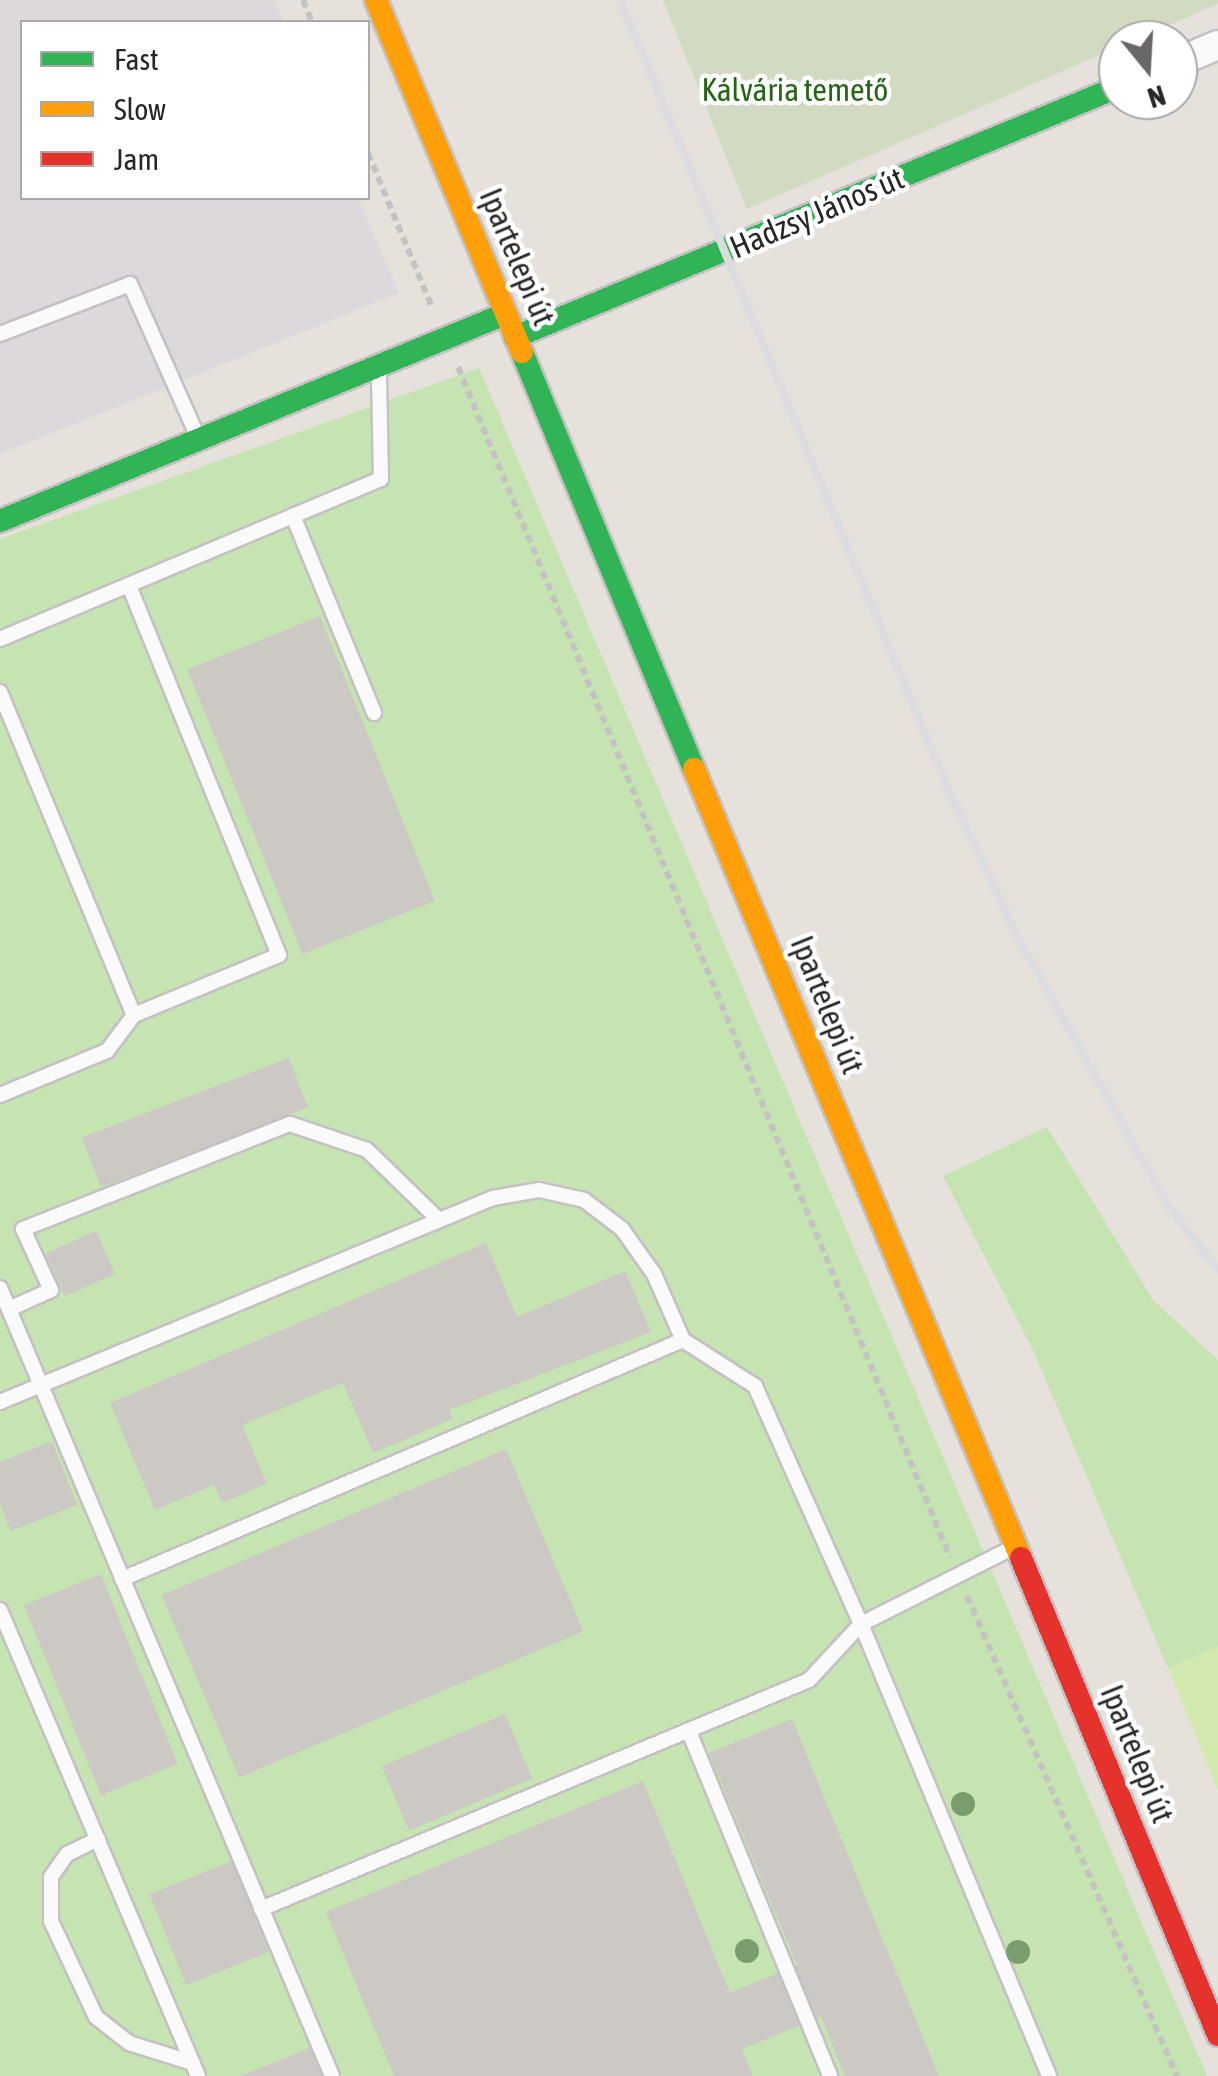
<!DOCTYPE html>
<html>
<head>
<meta charset="utf-8">
<style>
	body { margin:0 }
	#map { position:relative; width:1218px; height:2076px; overflow:hidden; background:#e6e1db; font-family:"Asap Condensed",sans-serif }
	div>[style] { position:absolute }
	[style*='--x'] { left:calc(var(--x)*1px); top:calc(var(--y)*1px); width:calc(var(--w)*1px); rotate:calc(var(--a)*1deg) }
	.industrial>* { inset:0; background:#dcd8db }
	.green>* { inset:0; background:#c5e4b1 }
	.cemetery>* { inset:0; background:#d1dbc1 }
	.pitch>* { inset:0; background:#d2e9ad }
	.building>* { inset:0; background:#ccc9c5; transform-origin:0 0 }
	.path>* { height:6px; margin-top:-3px; transform-origin:0; background:repeating-linear-gradient(90deg,#c4c3c2 0 8px,transparent 0 13px) }
	.roads { filter:drop-shadow(2px 0 #c3c1c2) drop-shadow(-2px 0 #c3c1c2) drop-shadow(0 2px #c3c1c2) drop-shadow(0 -2px #c3c1c2) }
	.lane>* { height:14px; margin:-7px; padding:0 7px; transform-origin:7px; border-radius:7px; background:#fbfafa }
	.street>* { height:28px; margin:-14px; padding:0 14px; transform-origin:14px; border-radius:14px; background:#fbfafa }
	.fast>* { height:22px; margin:-11px; padding:0 11px; transform-origin:11px; border-radius:11px; background:#30b455 }
	.slow>* { height:22px; margin:-11px; padding:0 11px; transform-origin:11px; border-radius:11px; background:#ff9f0a }
	.jam>* { height:22px; margin:-11px; padding:0 11px; transform-origin:11px; border-radius:11px; background:#e5322d }
	.rail>* { height:8px; margin:-4px; padding:0 4px; transform-origin:4px; border-radius:4px; background:#dcdbdd }
	.trees>* { width:24px; height:24px; margin:-12px; border-radius:50%; background:#7b9d6e }
	span { translate:-50% -50%; white-space:nowrap; text-align:center; line-height:1.15; -webkit-text-stroke:9px #fff; paint-order:stroke }
	.park-label { font-size:32px; color:#236614 }
	.street-label { font-size:32px; color:#272727 }
	.legend { position:absolute; left:20px; top:20px; width:350px; height:180px; box-sizing:border-box; background:#fff; border:2px solid #a9a9a9; margin:0; padding:12px 18px; list-style:none; font-size:30px; color:#272727 }
	.legend li { display:flex; align-items:center; gap:20px; height:50px }
	.legend b { width:50px; border:2px solid #a9a9a9 }
	.north { position:absolute; left:1098px; top:20px; width:100px; height:100px; box-sizing:border-box; background:#fff; border:2px solid #a9a9a9; border-radius:50%; rotate:162deg; font-size:28px; font-weight:700; line-height:40px; text-align:center; color:#272727 }
	.north::after { content:''; display:block; margin:auto; width:35px; height:45px; background:#6a6866; clip-path:polygon(50% 0,100% 100%,50% 72%,0 100%) }
</style>
</head>
<body>
<div id="map">
	<div class="industrial">
		<i style="clip-path:polygon(0 0,274px 0,284px 22px,22px 22px,22px 198px,358px 198px,399px 293px,0 454px)"></i>
	</div>
	<div class="green">
		<i style="clip-path:polygon(479px 368px,1207px 2076px,0 2076px,0 539px)"></i>
		<i style="clip-path:polygon(1047px 1127px,1153px 1300px,1218px 1360px,1218px 1647px,1168px 1668px,1033px 1350px,943px 1176px)"></i>
	</div>
	<div class="cemetery">
		<i style="clip-path:polygon(663px 0,1218px 0,1218px 4px,1135px 40px,1118px 40px,1118px 47px,747px 209px)"></i>
	</div>
	<div class="pitch">
		<i style="clip-path:polygon(1218px 1647px,1218px 1790px,1168px 1668px)"></i>
	</div>
	<div class="building">
		<i style="left:320px;top:616px;width:307px;height:143px;rotate:68deg"></i>
		<i style="left:289px;top:1058px;width:53px;height:222px;rotate:69deg"></i>
		<i style="left:96px;top:1231px;width:47px;height:55px;rotate:66deg"></i>
		<i style="clip-path:polygon(486px 1243px,517px 1317px,625px 1271px,651px 1332px,449px 1410px,453px 1419px,373px 1453px,343px 1383px,242px 1425px,267px 1484px,222px 1503px,214px 1485px,155px 1510px,110px 1403px)"></i>
		<i style="clip-path:polygon(52px 1441px,77px 1505px,11px 1531px,0 1504px,0 1462px)"></i>
		<i style="left:506px;top:1449px;width:198px;height:374px;rotate:67deg"></i>
		<i style="left:101px;top:1574px;width:205px;height:83px;rotate:68deg"></i>
		<i style="left:505px;top:1714px;width:70px;height:134px;rotate:67deg"></i>
		<i style="clip-path:polygon(792px 1719px,939px 2076px,845px 2076px,821px 2017px,742px 2049px,753px 2076px,394px 2076px,326px 1912px,643px 1781px,730px 1993px,797px 1965px,709px 1753px)"></i>
		<i style="left:232px;top:1861px;width:98px;height:89px;rotate:68deg"></i>
		<i style="clip-path:polygon(310px 2048px,322px 2076px,240px 2076px)"></i>
	</div>
	<div class="path">
		<i style="--x:303;--y:0;--w:24;--a:68"></i>
		<i style="--x:368;--y:153;--w:165;--a:67.5"></i>
		<i style="--x:458;--y:367;--w:1288;--a:67.54"></i>
		<i style="--x:967;--y:1596;--w:524;--a:66.37"></i>
	</div>
	<div class="roads">
		<div class="lane">
			<i style="--x:0;--y:334;--w:139;--a:-21"></i>
			<i style="--x:130;--y:284;--w:165;--a:66.1"></i>
			<i style="--x:293;--y:516;--w:213;--a:67.6"></i>
			<i style="--x:0;--y:639;--w:413;--a:-22.8"></i>
			<i style="--x:381;--y:479;--w:108;--a:-91.1"></i>
			<i style="--x:0;--y:692;--w:350;--a:67.5"></i>
			<i style="--x:134;--y:1015;--w:157;--a:-22.5"></i>
			<i style="--x:279;--y:955;--w:399;--a:-112.1"></i>
			<i style="--x:0;--y:1095;--w:116;--a:-22.4"></i>
			<i style="--x:107;--y:1051;--w:45;--a:-53.1"></i>
			<i style="--x:0;--y:1288;--w:855;--a:67.15"></i>
			<i style="--x:9;--y:1309;--w:46;--a:-24.3"></i>
			<i style="--x:51;--y:1290;--w:67;--a:-114.7"></i>
			<i style="--x:23;--y:1229;--w:287;--a:-21.5"></i>
			<i style="--x:290;--y:1124;--w:81;--a:18.7"></i>
			<i style="--x:367;--y:1150;--w:100;--a:44.2"></i>
			<i style="--x:683;--y:1340;--w:85;--a:32.6"></i>
			<i style="--x:755;--y:1386;--w:261;--a:66"></i>
			<i style="--x:861;--y:1624;--w:167;--a:-26.7"></i>
			<i style="--x:0;--y:1402;--w:534;--a:-22.48"></i>
			<i style="--x:493;--y:1198;--w:47;--a:-9.9"></i>
			<i style="--x:539;--y:1190;--w:46;--a:12.5"></i>
			<i style="--x:584;--y:1200;--w:48;--a:37.3"></i>
			<i style="--x:622;--y:1229;--w:55;--a:54.6"></i>
			<i style="--x:654;--y:1274;--w:72;--a:66.3"></i>
			<i style="--x:683;--y:1340;--w:610;--a:156.92"></i>
			<i style="--x:0;--y:1610;--w:506;--a:66.98"></i>
			<i style="--x:690;--y:1734;--w:370;--a:67.7"></i>
			<i style="--x:98;--y:1839;--w:34;--a:154"></i>
			<i style="--x:67;--y:1854;--w:28;--a:125"></i>
			<i style="--x:51;--y:1877;--w:44;--a:90"></i>
			<i style="--x:51;--y:1921;--w:106;--a:64.9"></i>
			<i style="--x:96;--y:2017;--w:42;--a:38.2"></i>
			<i style="--x:129;--y:2043;--w:67;--a:17.4"></i>
			<i style="--x:261;--y:1909;--w:594;--a:-22.68"></i>
			<i style="--x:809;--y:1680;--w:76;--a:-47.1"></i>
			<i style="--x:861;--y:1624;--w:490;--a:67.4"></i>
		</div>
		<div class="street">
			<i style="--x:1178;--y:62;--w:43;--a:-23"></i>
		</div>
		<div class="fast">
			<i style="--x:515;--y:337;--w:653;--a:-22.52"></i>
			<i style="--x:522;--y:352;--w:451;--a:67.6"></i>
			<i style="--x:0;--y:521;--w:546;--a:-22.29"></i>
		</div>
		<div class="slow">
			<i style="--x:376;--y:0;--w:381;--a:67.5"></i>
			<i style="--x:694;--y:769;--w:854;--a:67.49"></i>
		</div>
		<div class="jam">
			<i style="--x:1021;--y:1558;--w:516;--a:67.56"></i>
		</div>
	</div>
	<div class="rail">
		<i style="--x:620;--y:0;--w:849;--a:67.42"></i>
		<i style="--x:946;--y:784;--w:170;--a:64.9"></i>
		<i style="--x:1018;--y:938;--w:305;--a:60.7"></i>
		<i style="--x:1167;--y:1204;--w:83;--a:52.3"></i>
	</div>
	<div class="trees">
		<i style="left:963px;top:1804px"></i>
		<i style="left:747px;top:1951px"></i>
		<i style="left:1018px;top:1952px"></i>
	</div>
	<div class="park-label">
		<span style="left:795px;top:90px">Kálvária temető</span>
	</div>
	<div class="street-label">
		<span style="left:817px;top:213px;rotate:-23deg">Hadzsy János út</span>
		<span style="left:517px;top:257px;rotate:67deg">Ipartelepi út</span>
		<span style="left:827px;top:1005px;rotate:68deg">Ipartelepi út</span>
		<span style="left:1137px;top:1754px;rotate:68deg">Ipartelepi út</span>
	</div>
	<ul class="legend">
	<li><b style="height:12px;background:#30b455"></b>Fast</li>
	<li><b style="height:12px;background:#ff9f0a"></b>Slow</li>
	<li><b style="height:12px;background:#e5322d"></b>Jam</li>
	</ul>
	<div class="north">N</div>
</div>
</body>
</html>
